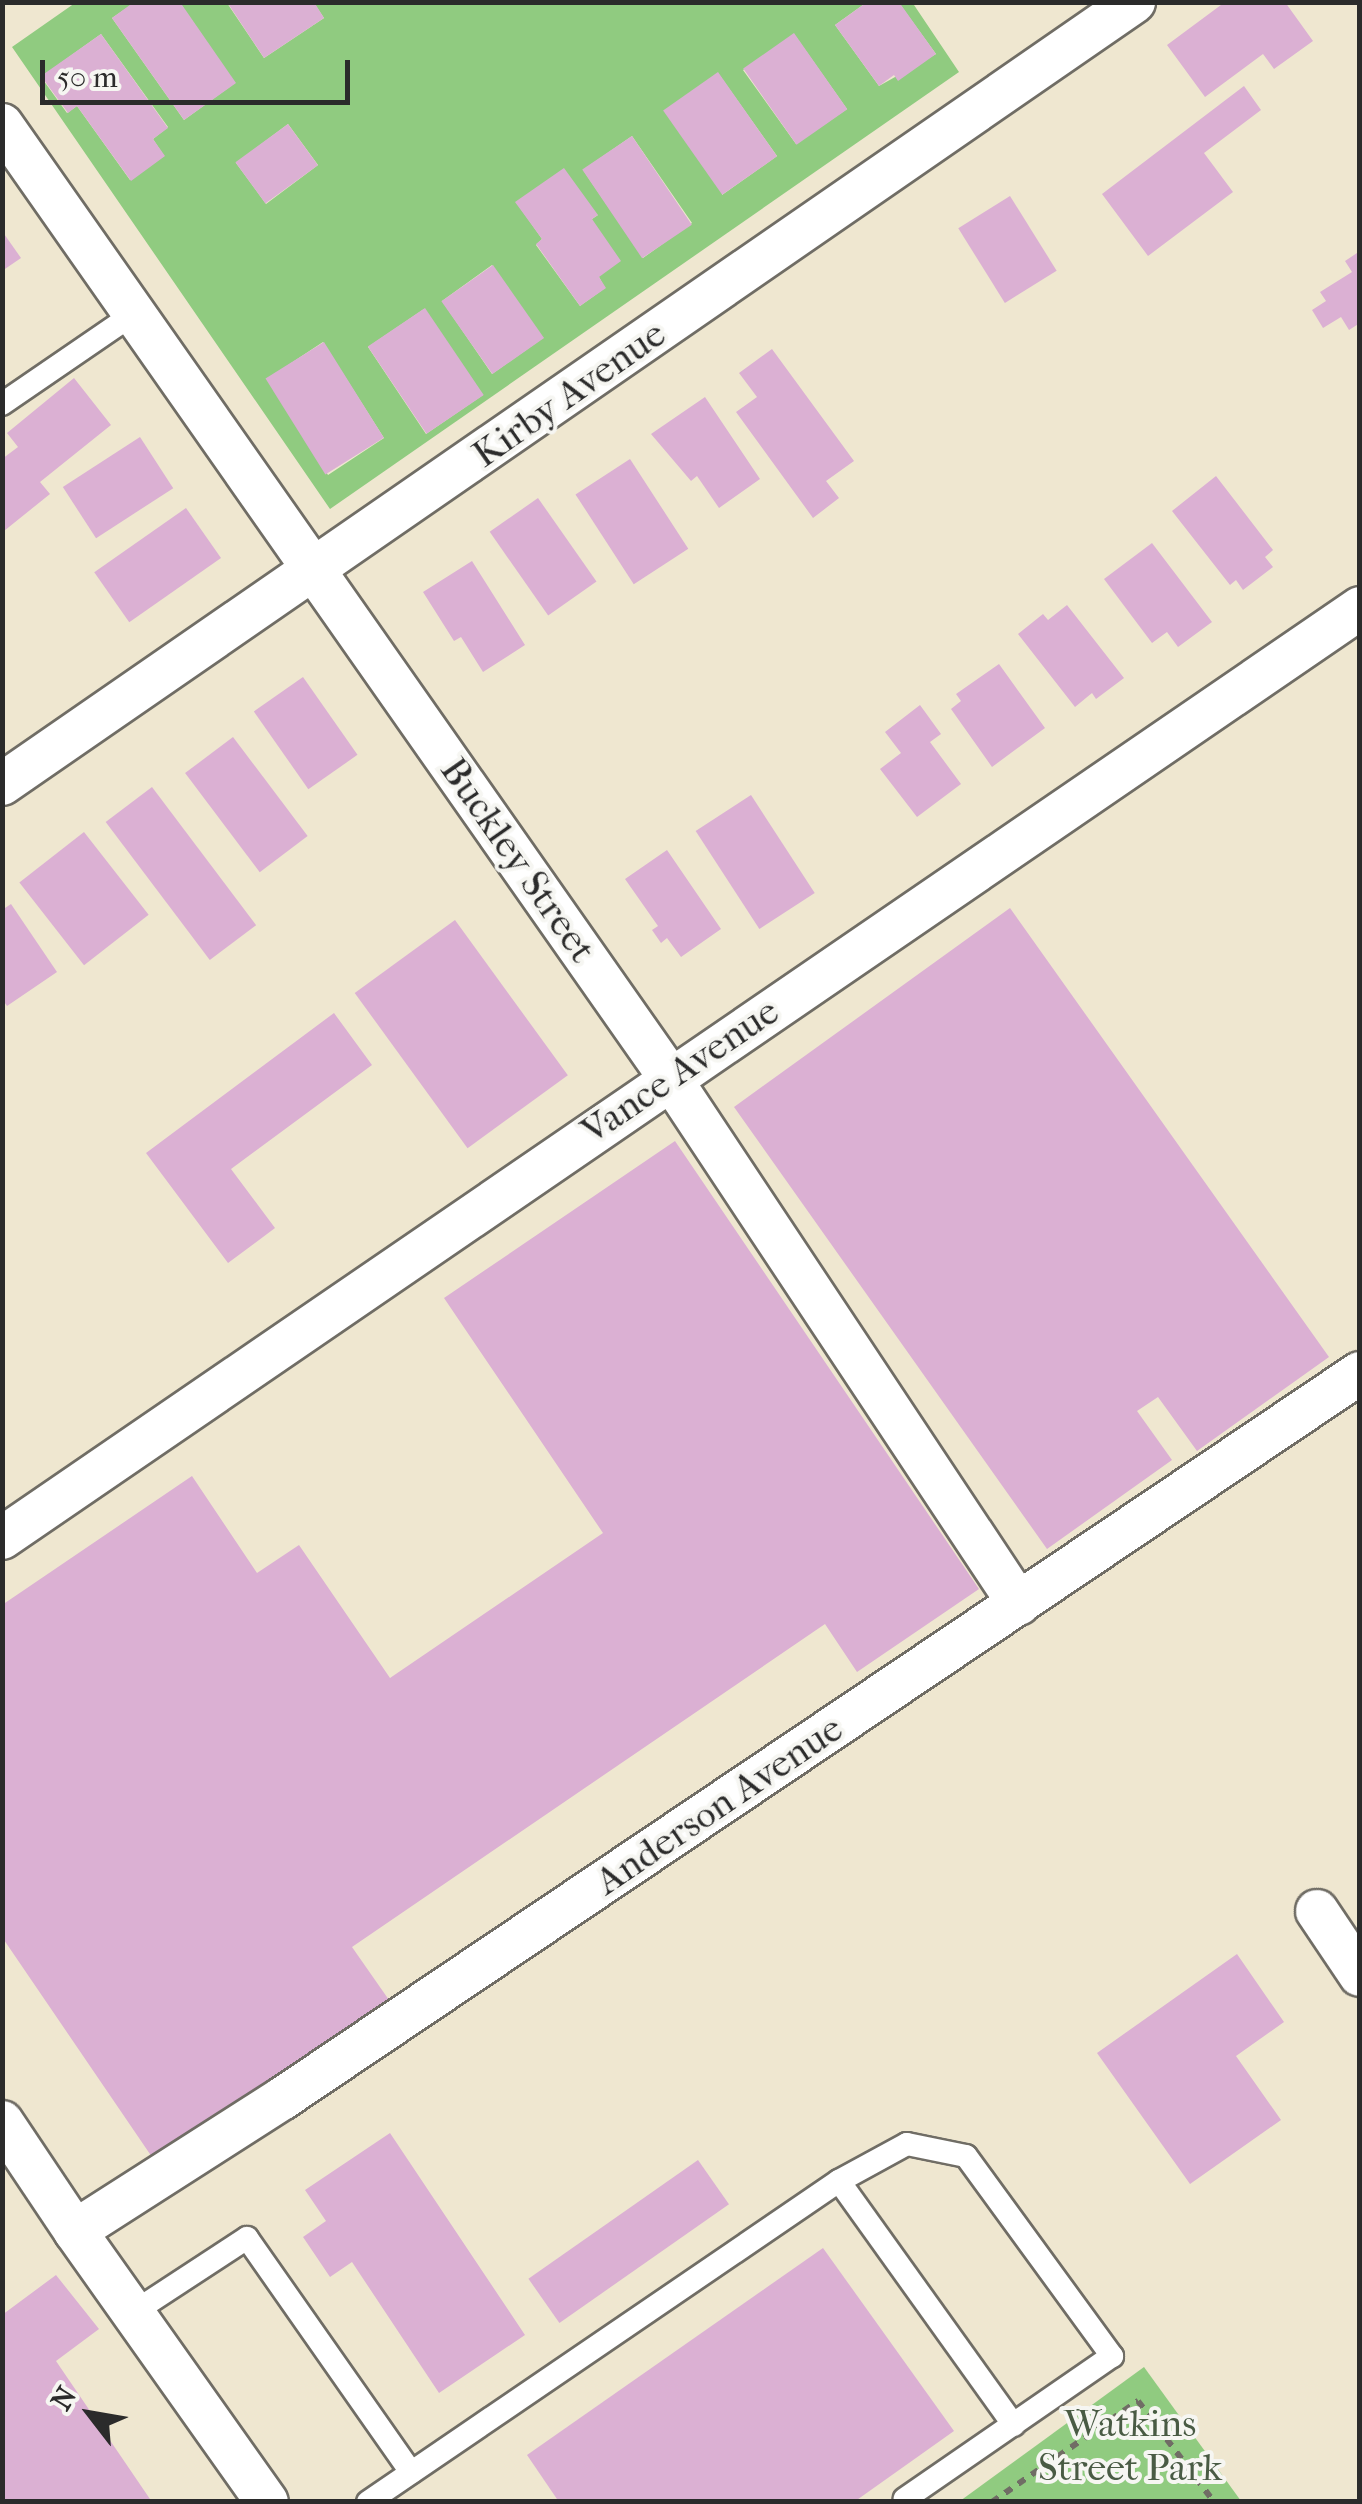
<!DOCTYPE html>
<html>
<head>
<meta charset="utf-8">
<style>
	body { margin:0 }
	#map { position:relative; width:1362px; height:2504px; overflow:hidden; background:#efe7d0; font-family:"IM FELL French Canon",serif }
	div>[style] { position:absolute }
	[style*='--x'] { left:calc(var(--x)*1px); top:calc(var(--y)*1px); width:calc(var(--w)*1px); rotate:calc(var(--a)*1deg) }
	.green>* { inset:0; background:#90cb80 }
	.building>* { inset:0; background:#dbb0d3; transform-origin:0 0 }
	.path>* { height:6px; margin-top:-3px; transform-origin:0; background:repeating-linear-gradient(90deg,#706d65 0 8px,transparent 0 16px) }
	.roads { filter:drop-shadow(2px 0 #706d65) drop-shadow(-2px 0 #706d65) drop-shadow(0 2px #706d65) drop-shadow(0 -2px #706d65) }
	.service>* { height:22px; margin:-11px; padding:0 11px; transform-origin:11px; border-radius:11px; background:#fff }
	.minor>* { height:42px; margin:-21px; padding:0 21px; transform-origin:21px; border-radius:21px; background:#fff }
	span { translate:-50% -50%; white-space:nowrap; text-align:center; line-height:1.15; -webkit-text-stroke:8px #f6f6f2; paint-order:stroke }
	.street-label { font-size:38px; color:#2b2b2b }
	.park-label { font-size:38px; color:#495b44 }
	.frame { position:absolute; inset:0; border:5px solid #2b2b2b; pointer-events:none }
	.north { position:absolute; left:40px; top:2364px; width:100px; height:100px; -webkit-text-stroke:8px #f6f6f2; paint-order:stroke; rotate:301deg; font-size:28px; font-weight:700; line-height:40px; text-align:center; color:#2b2b2b }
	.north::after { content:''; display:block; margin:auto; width:35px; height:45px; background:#2b2b2b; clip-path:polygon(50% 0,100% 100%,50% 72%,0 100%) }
	.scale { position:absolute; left:40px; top:60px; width:310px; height:45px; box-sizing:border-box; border:5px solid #2b2b2b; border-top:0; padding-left:12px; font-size:30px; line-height:35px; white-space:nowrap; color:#2b2b2b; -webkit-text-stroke:8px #f6f6f2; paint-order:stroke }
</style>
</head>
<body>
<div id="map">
	<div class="green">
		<i style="clip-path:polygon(evenodd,867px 2px,835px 25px,879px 86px,936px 54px,899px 3px,912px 2px,959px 72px,330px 509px,12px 47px,75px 3px,134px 3px,112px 18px,184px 120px,235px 83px,180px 3px,227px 3px,264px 58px,324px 18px,314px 3px,867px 2px,101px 34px,168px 127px,153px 139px,164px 156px,130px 180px,77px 106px,67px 113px,41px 77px,101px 34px,867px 2px,794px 34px,847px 109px,796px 144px,743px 70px,794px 34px,867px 2px,718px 73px,777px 156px,722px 195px,718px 73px,867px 2px,288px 124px,318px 165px,266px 204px,236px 163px,288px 124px,867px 2px,632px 136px,692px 223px,643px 258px,583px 170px,632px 136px,867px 2px,516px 202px,598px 215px,592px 219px,599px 277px,605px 288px,580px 306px,536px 245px,542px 239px,516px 202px,867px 2px,492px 265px,543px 338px,492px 374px,442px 301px,492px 265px,867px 2px,424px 309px,483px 395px,426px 434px,368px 347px,424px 309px,867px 2px,323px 342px,384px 438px,328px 475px,267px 379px,323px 342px)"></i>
		<i style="clip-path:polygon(1144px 2367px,1241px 2501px,960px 2501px)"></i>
	</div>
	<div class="building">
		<i style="clip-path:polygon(134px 2px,180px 2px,236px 83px,184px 120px,112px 18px)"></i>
		<i style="clip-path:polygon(227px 2px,314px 2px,324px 18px,264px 58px)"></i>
		<i style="clip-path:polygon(867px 2px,899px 2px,936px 54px,898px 81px,894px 75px,879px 86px,835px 25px)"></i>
		<i style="clip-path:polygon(1225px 2px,1285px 2px,1313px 41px,1274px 69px,1263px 54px,1205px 97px,1167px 45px)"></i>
		<i style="left:794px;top:33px;width:93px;height:62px;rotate:55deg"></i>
		<i style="clip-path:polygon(101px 34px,168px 128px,153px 139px,165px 156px,131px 181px,77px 106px,68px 113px,41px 76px)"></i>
		<i style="left:718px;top:72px;width:103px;height:67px;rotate:55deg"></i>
		<i style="clip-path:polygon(1244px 86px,1261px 110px,1204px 153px,1233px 192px,1148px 256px,1102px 194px)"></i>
		<i style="left:288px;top:124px;width:51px;height:65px;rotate:54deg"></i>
		<i style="left:632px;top:136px;width:107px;height:60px;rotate:56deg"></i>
		<i style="clip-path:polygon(564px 168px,598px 215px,592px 219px,621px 261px,599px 277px,606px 288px,580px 306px,536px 244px,542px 239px,515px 202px)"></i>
		<i style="left:1010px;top:196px;width:88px;height:61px;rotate:58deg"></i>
		<i style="clip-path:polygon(2px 231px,21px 258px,2px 271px)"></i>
		<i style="clip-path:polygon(1360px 251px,1360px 323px,1349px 330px,1341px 317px,1323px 328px,1312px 310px,1326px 301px,1320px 292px,1352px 272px,1345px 261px)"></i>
		<i style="left:493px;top:265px;width:89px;height:63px;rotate:55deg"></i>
		<i style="left:425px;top:308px;width:105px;height:69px;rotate:56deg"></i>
		<i style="left:324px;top:342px;width:113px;height:69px;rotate:58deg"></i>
		<i style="clip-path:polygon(772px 349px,854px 461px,826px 481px,839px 498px,813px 518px,736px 412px,757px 397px,739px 373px)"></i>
		<i style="clip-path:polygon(74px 378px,111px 425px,40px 482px,50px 494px,4px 531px,2px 459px,18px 447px,7px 433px)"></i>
		<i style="clip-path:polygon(705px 397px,760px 479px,719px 508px,697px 476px,691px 481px,651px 434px)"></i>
		<i style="left:140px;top:437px;width:61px;height:92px;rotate:57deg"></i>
		<i style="left:630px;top:459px;width:107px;height:65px;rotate:57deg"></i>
		<i style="clip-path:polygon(1216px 476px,1273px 550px,1265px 557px,1273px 567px,1243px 590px,1236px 580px,1230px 585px,1172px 511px)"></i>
		<i style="left:538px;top:498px;width:102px;height:59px;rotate:55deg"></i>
		<i style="left:186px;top:508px;width:61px;height:112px;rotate:55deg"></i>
		<i style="clip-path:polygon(1152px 543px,1212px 622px,1178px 647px,1167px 632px,1152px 643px,1104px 579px)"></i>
		<i style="clip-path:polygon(472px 561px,525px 645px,483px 672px,461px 637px,454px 641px,423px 592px)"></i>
		<i style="clip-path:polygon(1067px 605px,1124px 678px,1096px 699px,1092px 693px,1075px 707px,1018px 634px,1043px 614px,1048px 620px)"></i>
		<i style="clip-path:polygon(999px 664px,1045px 728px,992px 767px,951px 709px,961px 701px,956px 694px)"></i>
		<i style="left:303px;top:677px;width:95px;height:60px;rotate:55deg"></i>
		<i style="clip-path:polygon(920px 705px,941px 734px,930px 742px,961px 784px,917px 817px,880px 769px,901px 753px,885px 732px)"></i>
		<i style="left:233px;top:737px;width:124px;height:60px;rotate:53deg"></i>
		<i style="left:152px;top:787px;width:173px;height:58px;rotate:53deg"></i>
		<i style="left:751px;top:795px;width:117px;height:66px;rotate:57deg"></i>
		<i style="left:84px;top:832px;width:105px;height:82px;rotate:52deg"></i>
		<i style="clip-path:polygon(667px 850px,721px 929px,681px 957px,667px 938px,661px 943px,652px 930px,658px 926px,625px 879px)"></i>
		<i style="clip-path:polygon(11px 904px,57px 972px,7px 1006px,2px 999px,2px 910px)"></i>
		<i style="clip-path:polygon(1010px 908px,1329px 1357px,1197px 1451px,1158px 1397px,1137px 1411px,1172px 1460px,1047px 1549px,734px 1107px)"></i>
		<i style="left:455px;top:920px;width:192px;height:124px;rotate:54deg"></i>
		<i style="clip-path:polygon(334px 1013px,372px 1065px,231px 1169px,275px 1228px,228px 1263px,146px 1153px)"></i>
		<i style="clip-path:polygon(675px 1141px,979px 1589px,857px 1672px,825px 1624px,352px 1947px,389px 2000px,154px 2160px,2px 1937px,2px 1605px,192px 1476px,257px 1573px,299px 1545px,390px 1678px,603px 1533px,444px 1298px)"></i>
		<i style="clip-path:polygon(1237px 1954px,1284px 2022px,1236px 2056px,1281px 2120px,1190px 2184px,1097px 2053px)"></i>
		<i style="clip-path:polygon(390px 2133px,525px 2335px,439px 2393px,352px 2262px,330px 2277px,303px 2237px,326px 2221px,305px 2190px)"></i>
		<i style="left:698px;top:2160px;width:54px;height:207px;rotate:55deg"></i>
		<i style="clip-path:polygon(823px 2248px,954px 2431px,854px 2502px,559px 2502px,527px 2455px)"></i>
		<i style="clip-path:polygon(56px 2275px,99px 2329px,56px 2361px,152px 2502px,2px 2502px,2px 2315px)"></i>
	</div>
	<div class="path">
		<i style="--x:992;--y:2502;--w:178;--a:-34.7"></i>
		<i style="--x:1138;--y:2401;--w:126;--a:53"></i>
	</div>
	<div class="roads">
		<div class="service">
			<i style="--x:2;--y:404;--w:161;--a:-34.4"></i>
			<i style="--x:839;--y:2181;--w:300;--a:54.4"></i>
			<i style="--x:134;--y:2312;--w:135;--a:-33.2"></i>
			<i style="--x:247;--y:2238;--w:286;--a:55"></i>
			<i style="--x:368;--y:2502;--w:570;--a:-34.28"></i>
			<i style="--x:839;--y:2181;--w:77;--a:-28.6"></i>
			<i style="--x:907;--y:2144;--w:60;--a:11.5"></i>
			<i style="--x:966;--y:2156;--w:248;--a:53.9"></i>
			<i style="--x:1112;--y:2356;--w:252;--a:145.4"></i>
		</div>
		<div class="minor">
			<i style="--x:2;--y:125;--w:1164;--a:54.97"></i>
			<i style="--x:670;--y:1078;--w:631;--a:56.44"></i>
			<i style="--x:2;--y:784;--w:1376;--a:-34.64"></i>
			<i style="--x:2;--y:1538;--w:1646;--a:-34.4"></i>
			<i style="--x:1317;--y:1911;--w:77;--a:56.1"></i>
			<i style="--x:2;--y:2122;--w:131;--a:56.2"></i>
			<i style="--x:75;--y:2231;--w:332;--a:54.7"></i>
			<i style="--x:75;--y:2231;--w:247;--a:-32.6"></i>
			<i style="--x:283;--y:2098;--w:1298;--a:-33.95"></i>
		</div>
	</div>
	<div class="street-label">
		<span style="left:569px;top:394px;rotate:-35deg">Kirby Avenue</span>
		<span style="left:518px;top:860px;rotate:55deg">Buckley Street</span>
		<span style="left:680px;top:1071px;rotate:-34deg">Vance Avenue</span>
		<span style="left:719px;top:1805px;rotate:-34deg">Anderson Avenue</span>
	</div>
	<div class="park-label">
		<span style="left:1130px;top:2446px">Watkins<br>Street Park</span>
	</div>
	<div class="frame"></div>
	<div class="north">N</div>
	<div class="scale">50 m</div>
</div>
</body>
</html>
